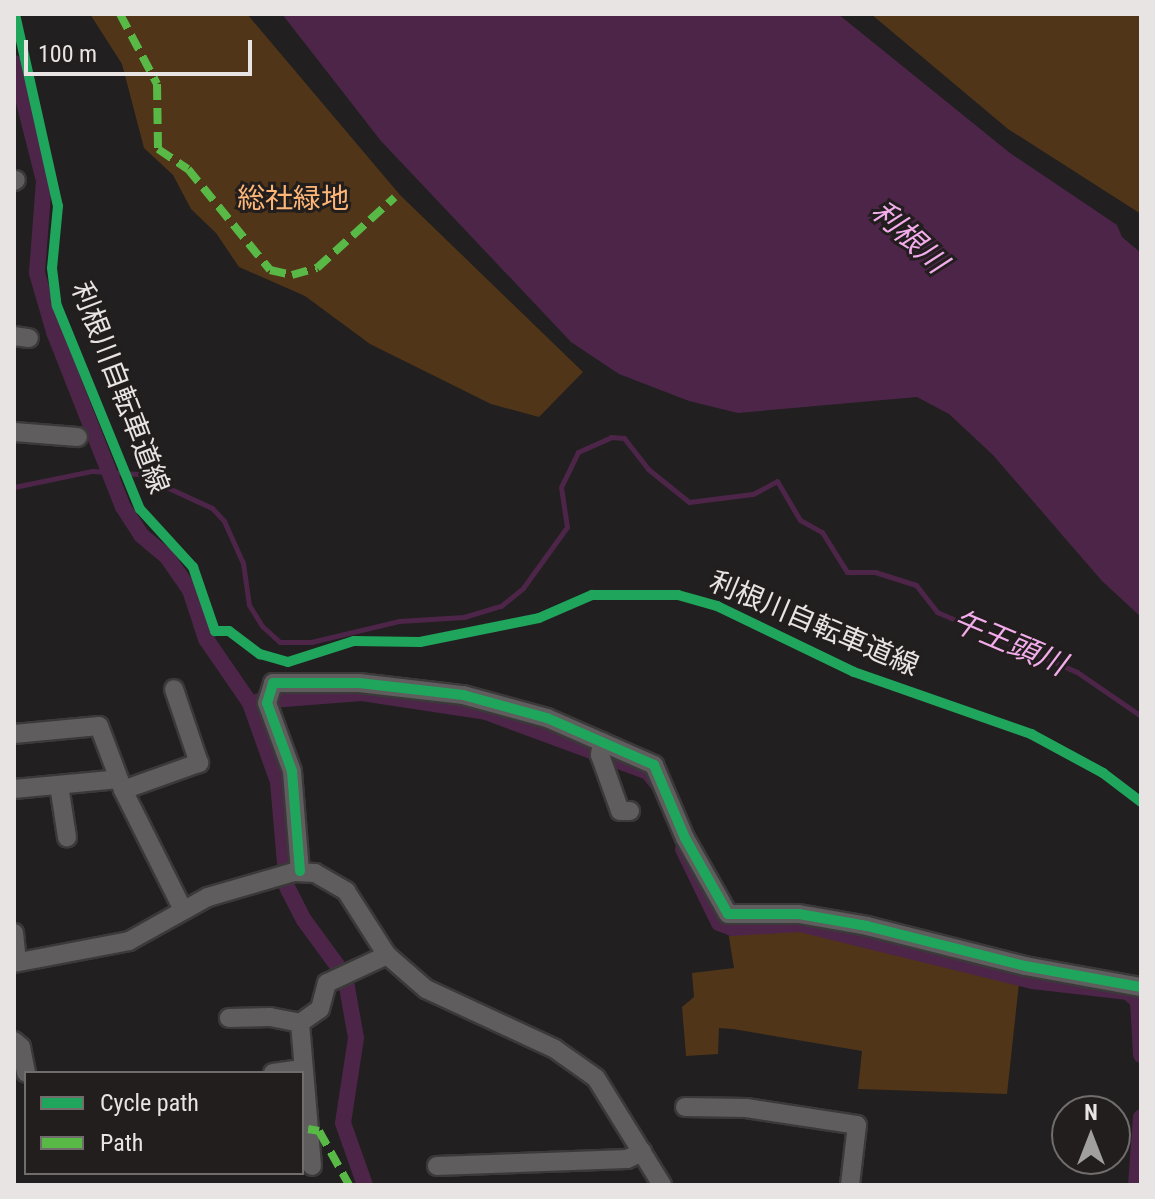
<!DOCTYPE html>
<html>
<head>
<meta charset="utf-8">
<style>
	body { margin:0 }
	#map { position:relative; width:1155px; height:1199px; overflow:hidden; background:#211f1f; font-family:"Roboto Condensed","Noto Sans JP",sans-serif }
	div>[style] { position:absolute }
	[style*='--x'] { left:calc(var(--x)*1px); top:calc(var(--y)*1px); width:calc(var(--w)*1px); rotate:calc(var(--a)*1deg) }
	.green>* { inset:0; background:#513518 }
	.water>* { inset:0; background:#4d2549 }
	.stream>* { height:5px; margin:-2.5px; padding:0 2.5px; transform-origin:2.5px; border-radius:2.5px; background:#4d2549 }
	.canal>* { height:16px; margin:-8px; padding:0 8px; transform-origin:8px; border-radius:8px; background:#4d2549 }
	.roads { filter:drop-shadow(2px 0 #3b3939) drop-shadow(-2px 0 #3b3939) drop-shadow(0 2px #3b3939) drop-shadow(0 -2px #3b3939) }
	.minor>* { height:18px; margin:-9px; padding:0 9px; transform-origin:9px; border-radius:9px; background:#5f5d5d }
	.quiet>* { height:8px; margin-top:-4px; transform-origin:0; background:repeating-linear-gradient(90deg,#58b947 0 16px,transparent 0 24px) }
	.cycleway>* { height:10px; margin:-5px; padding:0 5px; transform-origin:5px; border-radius:5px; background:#20a55d }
	span { translate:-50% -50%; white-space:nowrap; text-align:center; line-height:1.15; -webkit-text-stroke:6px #221e1e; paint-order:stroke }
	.park-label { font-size:28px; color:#fdb677 }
	.street-label { font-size:28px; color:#e8e4e4 }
	.water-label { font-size:30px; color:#f3aceb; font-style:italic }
	.frame { position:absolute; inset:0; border:16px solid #e8e4e4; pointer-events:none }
	.legend { position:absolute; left:24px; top:1071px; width:280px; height:104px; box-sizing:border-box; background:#221e1e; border:2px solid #716d6d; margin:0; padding:10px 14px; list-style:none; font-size:24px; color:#e8e4e4 }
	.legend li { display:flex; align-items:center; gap:16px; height:40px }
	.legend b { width:40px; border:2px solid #716d6d }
	.north { position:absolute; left:1051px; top:1095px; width:80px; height:80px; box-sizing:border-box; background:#221e1e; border:2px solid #716d6d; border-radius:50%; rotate:0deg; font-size:22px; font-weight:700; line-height:32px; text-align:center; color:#e8e4e4 }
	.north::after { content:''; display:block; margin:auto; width:28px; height:36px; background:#a29f9f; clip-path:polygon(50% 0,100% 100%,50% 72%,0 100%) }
	.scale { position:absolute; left:24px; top:40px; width:228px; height:36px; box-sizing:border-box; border:4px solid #e8e4e4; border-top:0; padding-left:10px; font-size:24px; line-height:28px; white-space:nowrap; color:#e8e4e4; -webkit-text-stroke:6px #221e1e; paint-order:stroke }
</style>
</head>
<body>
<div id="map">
	<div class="green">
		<i style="clip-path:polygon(90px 14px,247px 14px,400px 195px,583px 372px,539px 417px,491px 404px,370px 344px,305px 296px,239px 267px,216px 233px,191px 209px,173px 175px,144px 148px,122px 64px)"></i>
		<i style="clip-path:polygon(871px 14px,1141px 14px,1141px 214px,1008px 129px)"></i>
		<i style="clip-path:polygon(800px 927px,1019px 983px,1007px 1094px,858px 1089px,862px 1051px,733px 1029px,719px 1028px,718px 1054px,686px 1056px,682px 1007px,694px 997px,692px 973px,734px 968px,728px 931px)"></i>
	</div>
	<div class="water">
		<i style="clip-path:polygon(282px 14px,838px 14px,1010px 153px,1117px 225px,1122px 237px,1141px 253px,1141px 617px,1102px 581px,993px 455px,949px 414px,917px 397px,738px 413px,689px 401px,619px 374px,571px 342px,381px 141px)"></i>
	</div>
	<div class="stream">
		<i style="--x:14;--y:487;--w:80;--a:-11.6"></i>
		<i style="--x:92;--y:471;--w:46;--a:3.7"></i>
		<i style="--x:138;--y:474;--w:81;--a:24.7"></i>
		<i style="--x:212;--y:508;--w:18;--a:47"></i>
		<i style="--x:224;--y:521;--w:46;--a:65.7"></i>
		<i style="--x:243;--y:563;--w:42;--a:81.9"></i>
		<i style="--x:249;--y:605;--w:25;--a:58"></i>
		<i style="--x:262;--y:626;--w:24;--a:42"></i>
		<i style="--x:280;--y:642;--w:31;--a:0"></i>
		<i style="--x:311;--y:642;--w:90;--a:-13.4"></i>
		<i style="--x:399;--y:621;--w:65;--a:-3.5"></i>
		<i style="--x:464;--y:617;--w:39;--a:-17"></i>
		<i style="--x:501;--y:606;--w:28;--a:-39"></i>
		<i style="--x:523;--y:588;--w:75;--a:-54.2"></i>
		<i style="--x:567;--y:527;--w:40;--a:-98.5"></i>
		<i style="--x:561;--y:487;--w:39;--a:-64"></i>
		<i style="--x:578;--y:452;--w:36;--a:-24"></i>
		<i style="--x:611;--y:437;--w:13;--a:4"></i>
		<i style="--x:624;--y:438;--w:39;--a:52"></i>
		<i style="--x:648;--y:469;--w:53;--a:38.8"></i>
		<i style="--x:689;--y:502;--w:64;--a:-7.1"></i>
		<i style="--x:753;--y:494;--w:27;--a:-28"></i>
		<i style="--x:777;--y:481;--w:45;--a:59.5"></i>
		<i style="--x:800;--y:520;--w:25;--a:29"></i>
		<i style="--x:822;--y:532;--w:47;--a:58"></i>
		<i style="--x:847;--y:572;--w:28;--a:0"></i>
		<i style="--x:875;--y:572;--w:43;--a:17.6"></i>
		<i style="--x:916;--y:585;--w:34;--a:52"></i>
		<i style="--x:937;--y:612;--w:152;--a:23.2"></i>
		<i style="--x:1077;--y:672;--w:78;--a:34.5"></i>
	</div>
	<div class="canal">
		<i style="--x:14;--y:63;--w:122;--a:75.7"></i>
		<i style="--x:44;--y:181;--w:92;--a:94.4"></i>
		<i style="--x:37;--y:273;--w:61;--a:73.9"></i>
		<i style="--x:54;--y:332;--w:188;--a:68.5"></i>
		<i style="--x:123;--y:507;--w:33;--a:57"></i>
		<i style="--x:141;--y:535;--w:34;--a:40"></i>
		<i style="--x:167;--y:557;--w:40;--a:55.1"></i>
		<i style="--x:190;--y:590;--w:52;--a:71.9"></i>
		<i style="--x:206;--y:639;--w:78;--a:55.5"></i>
		<i style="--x:250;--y:703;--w:84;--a:70.5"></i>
		<i style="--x:278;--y:782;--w:105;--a:85.1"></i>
		<i style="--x:287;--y:887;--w:37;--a:63"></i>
		<i style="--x:304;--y:920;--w:69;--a:53.8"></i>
		<i style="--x:345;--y:976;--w:63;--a:79.9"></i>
		<i style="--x:356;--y:1038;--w:86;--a:98.7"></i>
		<i style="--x:343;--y:1123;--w:66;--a:70.5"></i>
		<i style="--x:259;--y:701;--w:103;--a:-4.4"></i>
		<i style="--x:362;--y:693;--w:125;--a:8.7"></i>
		<i style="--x:486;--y:712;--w:173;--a:20.3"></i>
		<i style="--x:648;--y:772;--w:14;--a:51"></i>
		<i style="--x:683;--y:849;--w:82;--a:64.1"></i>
		<i style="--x:719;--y:923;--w:14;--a:21"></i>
		<i style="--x:732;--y:928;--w:68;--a:-3.4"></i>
		<i style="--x:800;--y:924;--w:239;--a:13.8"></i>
		<i style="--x:1032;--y:981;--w:97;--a:6.5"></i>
		<i style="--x:1128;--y:992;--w:13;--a:42"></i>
		<i style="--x:1138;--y:1001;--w:54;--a:86.8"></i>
		<i style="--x:1136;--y:1185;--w:68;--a:-85.8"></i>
	</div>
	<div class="roads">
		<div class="minor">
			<i style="--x:14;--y:181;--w:2;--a:-27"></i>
			<i style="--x:14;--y:336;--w:15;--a:8"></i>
			<i style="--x:14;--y:432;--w:64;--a:4.5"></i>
			<i style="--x:14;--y:734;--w:85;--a:-5.4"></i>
			<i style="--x:99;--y:726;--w:68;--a:69.4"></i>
			<i style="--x:123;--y:790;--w:132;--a:63.4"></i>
			<i style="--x:602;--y:742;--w:13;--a:99"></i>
			<i style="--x:600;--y:755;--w:59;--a:70.3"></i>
			<i style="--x:620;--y:811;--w:10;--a:0"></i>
			<i style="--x:59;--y:785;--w:53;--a:81.3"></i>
			<i style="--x:14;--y:789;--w:105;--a:-5.4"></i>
			<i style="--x:123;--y:790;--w:81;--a:-19.6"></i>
			<i style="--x:199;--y:763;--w:78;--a:-108.7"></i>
			<i style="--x:300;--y:871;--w:100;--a:-94.6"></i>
			<i style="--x:292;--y:771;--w:72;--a:-110.2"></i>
			<i style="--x:267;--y:703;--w:21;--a:-73"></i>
			<i style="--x:273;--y:683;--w:86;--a:0"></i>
			<i style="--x:359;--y:683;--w:105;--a:6.6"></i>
			<i style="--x:463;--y:695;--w:87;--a:15.3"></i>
			<i style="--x:547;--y:718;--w:117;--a:23.7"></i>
			<i style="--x:654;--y:765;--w:79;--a:67"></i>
			<i style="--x:685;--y:838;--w:87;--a:60.5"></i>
			<i style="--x:728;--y:914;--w:71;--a:0"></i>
			<i style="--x:799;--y:914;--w:69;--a:10"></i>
			<i style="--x:867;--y:926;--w:163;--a:14.2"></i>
			<i style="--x:1025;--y:966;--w:118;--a:10.3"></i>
			<i style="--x:14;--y:933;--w:29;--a:84"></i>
			<i style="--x:14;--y:963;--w:117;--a:-10.8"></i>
			<i style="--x:129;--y:941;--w:90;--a:-29.1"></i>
			<i style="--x:208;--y:897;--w:90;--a:-16.2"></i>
			<i style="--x:294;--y:872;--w:21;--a:3"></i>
			<i style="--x:315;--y:873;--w:36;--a:30"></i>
			<i style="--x:346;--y:891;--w:76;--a:57.4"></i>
			<i style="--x:387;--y:955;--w:52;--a:41.1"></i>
			<i style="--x:426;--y:989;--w:142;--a:24.9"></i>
			<i style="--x:555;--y:1049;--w:50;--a:35.3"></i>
			<i style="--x:596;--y:1078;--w:126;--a:58.3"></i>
			<i style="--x:229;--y:1018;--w:41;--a:-1.4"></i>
			<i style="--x:270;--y:1017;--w:31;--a:11"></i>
			<i style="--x:14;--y:1041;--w:9;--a:41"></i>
			<i style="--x:21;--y:1047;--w:26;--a:79"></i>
			<i style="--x:273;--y:1073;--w:29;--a:-8"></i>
			<i style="--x:685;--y:1107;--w:61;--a:0.9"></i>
			<i style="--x:746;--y:1108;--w:112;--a:8.7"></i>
			<i style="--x:857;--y:1125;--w:60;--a:96.7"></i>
			<i style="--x:312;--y:1166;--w:144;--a:-94.8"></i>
			<i style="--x:300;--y:1023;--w:24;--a:-35"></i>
			<i style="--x:320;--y:1009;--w:27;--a:-75"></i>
			<i style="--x:327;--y:983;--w:66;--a:-25"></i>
			<i style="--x:437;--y:1166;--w:190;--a:-2.1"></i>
			<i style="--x:627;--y:1159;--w:17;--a:-25"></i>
		</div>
	</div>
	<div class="quiet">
		<i style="--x:120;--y:14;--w:79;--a:62.1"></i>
		<i style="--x:157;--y:84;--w:65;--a:89.1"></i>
		<i style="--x:158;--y:149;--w:36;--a:34"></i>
		<i style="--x:188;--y:169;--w:130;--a:50.9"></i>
		<i style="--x:270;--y:270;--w:23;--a:13"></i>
		<i style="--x:292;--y:275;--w:26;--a:-16"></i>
		<i style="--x:317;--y:268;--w:105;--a:-42.3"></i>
		<i style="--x:308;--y:1129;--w:11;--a:10"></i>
		<i style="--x:319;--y:1131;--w:62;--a:60.9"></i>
	</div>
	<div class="cycleway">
		<i style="--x:15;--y:14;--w:197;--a:77.4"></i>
		<i style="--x:58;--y:206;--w:62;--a:95.5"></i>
		<i style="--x:52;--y:268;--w:38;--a:83"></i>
		<i style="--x:57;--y:306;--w:219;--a:67.8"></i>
		<i style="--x:140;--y:509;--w:79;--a:47.6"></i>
		<i style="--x:193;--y:567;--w:68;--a:71"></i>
		<i style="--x:215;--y:631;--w:14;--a:0"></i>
		<i style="--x:229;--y:631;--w:39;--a:37"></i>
		<i style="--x:260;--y:654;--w:29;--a:16"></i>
		<i style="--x:288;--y:662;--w:69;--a:-17.7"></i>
		<i style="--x:354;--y:641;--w:66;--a:0.9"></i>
		<i style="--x:420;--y:642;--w:121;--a:-11.4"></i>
		<i style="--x:539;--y:618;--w:58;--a:-23.5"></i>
		<i style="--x:592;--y:595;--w:86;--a:0"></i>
		<i style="--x:678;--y:595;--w:41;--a:15.8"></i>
		<i style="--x:717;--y:606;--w:152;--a:25.7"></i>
		<i style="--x:854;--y:672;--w:188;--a:19.3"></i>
		<i style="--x:1031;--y:734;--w:82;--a:28.4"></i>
		<i style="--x:1103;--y:773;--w:48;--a:37.3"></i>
		<i style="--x:300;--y:871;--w:100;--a:-94.6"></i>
		<i style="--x:292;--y:771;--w:72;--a:-110.2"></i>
		<i style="--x:267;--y:703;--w:21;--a:-73"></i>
		<i style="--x:273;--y:683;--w:86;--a:0"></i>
		<i style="--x:359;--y:683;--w:105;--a:6.6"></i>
		<i style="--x:463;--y:695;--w:87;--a:15.3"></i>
		<i style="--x:547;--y:718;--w:117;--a:23.7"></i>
		<i style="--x:654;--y:765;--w:79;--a:67"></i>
		<i style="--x:685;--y:838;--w:87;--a:60.5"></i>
		<i style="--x:728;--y:914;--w:71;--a:0"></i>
		<i style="--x:799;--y:914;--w:69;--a:10"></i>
		<i style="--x:867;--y:926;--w:163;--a:14.2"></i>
		<i style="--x:1025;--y:966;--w:118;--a:10.3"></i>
	</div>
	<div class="park-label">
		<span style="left:293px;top:199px">総社緑地</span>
	</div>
	<div class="street-label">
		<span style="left:120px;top:388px;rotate:69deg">利根川自転車道線</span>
		<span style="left:814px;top:624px;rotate:23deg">利根川自転車道線</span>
	</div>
	<div class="water-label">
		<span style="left:909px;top:237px;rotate:43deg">利根川</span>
		<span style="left:1009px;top:643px;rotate:23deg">午王頭川</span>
	</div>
	<div class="frame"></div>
	<ul class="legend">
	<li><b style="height:10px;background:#20a55d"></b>Cycle path</li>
	<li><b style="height:10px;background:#58b947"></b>Path</li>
	</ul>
	<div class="north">N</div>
	<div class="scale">100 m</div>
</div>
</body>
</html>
